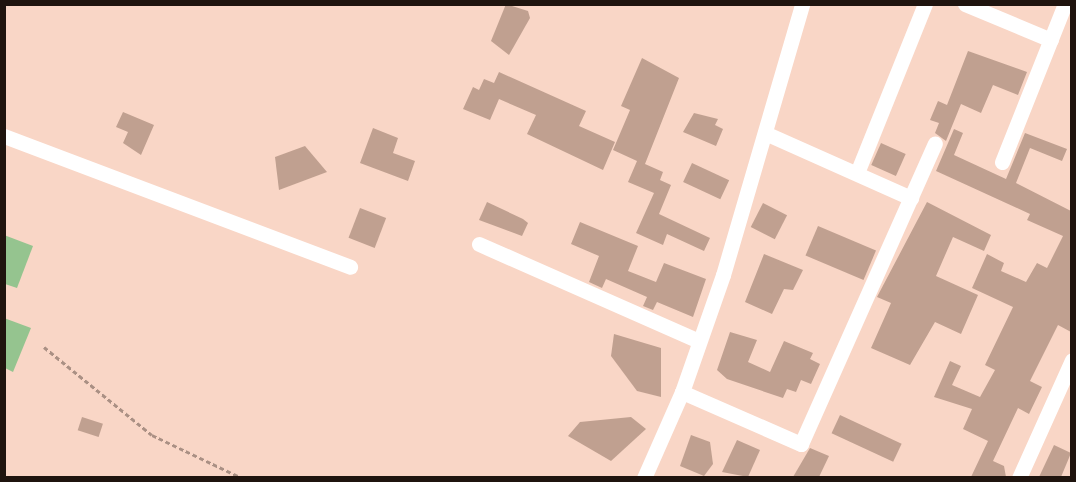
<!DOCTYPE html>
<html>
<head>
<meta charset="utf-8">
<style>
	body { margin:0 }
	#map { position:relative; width:1076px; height:482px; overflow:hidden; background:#f9d6c6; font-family:"Golos Text",sans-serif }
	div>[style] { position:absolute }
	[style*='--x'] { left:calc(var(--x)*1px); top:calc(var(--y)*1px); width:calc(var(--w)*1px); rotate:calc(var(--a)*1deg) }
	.green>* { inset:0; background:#95c48f }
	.building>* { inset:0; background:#c0a090; transform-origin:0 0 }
	.path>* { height:3px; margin-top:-1.5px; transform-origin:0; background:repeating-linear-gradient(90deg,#aa9084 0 4.5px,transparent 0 7.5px) }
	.minor>* { height:15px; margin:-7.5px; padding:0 7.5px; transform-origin:7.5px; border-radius:7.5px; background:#fff }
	span { translate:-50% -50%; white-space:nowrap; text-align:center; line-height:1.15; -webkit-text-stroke:4.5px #fff; paint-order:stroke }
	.frame { position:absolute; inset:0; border:6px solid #1f140e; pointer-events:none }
</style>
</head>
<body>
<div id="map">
	<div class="green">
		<i style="clip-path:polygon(4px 235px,33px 246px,17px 288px,5px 284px)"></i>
		<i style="clip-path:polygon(4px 318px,31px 328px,13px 372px,5px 368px)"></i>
	</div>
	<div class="building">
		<i style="clip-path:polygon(506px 4px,528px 11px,530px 18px,509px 55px,491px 41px)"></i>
		<i style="clip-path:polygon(968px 51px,1027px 72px,1018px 95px,993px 85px,981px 113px,961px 104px,946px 141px,935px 133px,939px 123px,930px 120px,938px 101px,947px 105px)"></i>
		<i style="clip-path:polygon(642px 58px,679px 78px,645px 164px,663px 172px,660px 180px,671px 185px,659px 214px,710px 238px,704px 251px,667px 234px,663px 245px,636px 233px,654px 193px,628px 182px,637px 161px,613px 150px,630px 110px,621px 106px)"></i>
		<i style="clip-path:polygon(499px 72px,586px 111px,579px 126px,615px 142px,603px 170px,527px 134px,536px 115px,499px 99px,490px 120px,463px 109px,473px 87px,479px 90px,484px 79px,494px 83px)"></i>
		<i style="clip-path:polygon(123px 112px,154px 125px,141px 155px,123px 143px,128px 132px,116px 127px)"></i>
		<i style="clip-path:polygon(694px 113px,718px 119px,715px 125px,723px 129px,716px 146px,683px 132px)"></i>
		<i style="clip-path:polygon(373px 128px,398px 138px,393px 153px,415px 161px,408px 181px,360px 163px)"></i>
		<i style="clip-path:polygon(954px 129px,963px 133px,954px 155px,1006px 179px,1025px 133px,1067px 149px,1062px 161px,1030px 148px,1016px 183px,1071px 211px,1071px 332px,1058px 325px,1030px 381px,1042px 387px,1029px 414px,1018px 408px,993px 461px,1004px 466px,1006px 477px,971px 477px,988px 441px,963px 429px,972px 409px,934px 397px,950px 361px,961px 366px,952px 385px,980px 397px,995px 370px,985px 365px,1013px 307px,972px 288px,987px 254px,1004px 263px,1001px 271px,1026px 282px,1037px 263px,1047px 268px,1063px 236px,1027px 220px,1030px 214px,936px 171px)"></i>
		<i style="left:881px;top:143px;width:27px;height:24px;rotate:24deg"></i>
		<i style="clip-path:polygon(305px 146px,327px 172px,279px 190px,275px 157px)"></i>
		<i style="left:692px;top:163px;width:41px;height:21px;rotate:25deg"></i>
		<i style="clip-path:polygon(487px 202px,523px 219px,528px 223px,522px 236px,479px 220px)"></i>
		<i style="clip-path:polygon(927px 202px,991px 235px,984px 251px,953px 237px,936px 276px,978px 295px,961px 334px,935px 322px,910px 365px,871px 348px,891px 303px,877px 297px)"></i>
		<i style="left:763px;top:203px;width:27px;height:27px;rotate:27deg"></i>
		<i style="left:360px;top:208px;width:28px;height:32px;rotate:21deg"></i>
		<i style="clip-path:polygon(580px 222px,638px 246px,628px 271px,656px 282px,664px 263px,706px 279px,693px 317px,657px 302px,653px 310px,643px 306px,647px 297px,606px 279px,602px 288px,589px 282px,599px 256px,571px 244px)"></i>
		<i style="left:818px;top:226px;width:63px;height:32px;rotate:23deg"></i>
		<i style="clip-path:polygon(764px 254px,803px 270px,793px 290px,784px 289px,772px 314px,745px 302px)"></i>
		<i style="clip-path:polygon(730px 332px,757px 340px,748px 362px,770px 372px,784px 341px,813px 353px,810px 359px,820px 364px,811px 384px,801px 380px,796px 392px,787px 389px,783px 398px,727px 379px,717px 370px)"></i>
		<i style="clip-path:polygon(614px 334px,661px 348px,661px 397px,637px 391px,611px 356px)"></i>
		<i style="left:840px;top:415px;width:68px;height:20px;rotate:25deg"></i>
		<i style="left:82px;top:417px;width:22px;height:14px;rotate:18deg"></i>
		<i style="clip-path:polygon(631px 417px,646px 429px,611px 461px,568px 436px,580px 422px)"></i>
		<i style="clip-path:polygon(691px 435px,710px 442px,713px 464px,704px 476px,680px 466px)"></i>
		<i style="clip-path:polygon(737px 440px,760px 450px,748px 477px,722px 472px)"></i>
		<i style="clip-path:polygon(1054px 445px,1071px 453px,1061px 477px,1039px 477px)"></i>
		<i style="clip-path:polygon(810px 448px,829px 456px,819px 477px,793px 477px)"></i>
	</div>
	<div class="path">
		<i style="--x:44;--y:347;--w:139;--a:39.2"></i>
		<i style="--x:152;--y:435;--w:100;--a:25.5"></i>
	</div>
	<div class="minor">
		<i style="--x:965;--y:4;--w:93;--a:22.7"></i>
		<i style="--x:765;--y:133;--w:160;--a:24"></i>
		<i style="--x:4;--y:136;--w:370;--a:20.7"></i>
		<i style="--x:1002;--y:162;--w:170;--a:-68.3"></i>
		<i style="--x:857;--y:173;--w:182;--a:-68.1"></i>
		<i style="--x:479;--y:244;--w:240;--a:23.8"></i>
		<i style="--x:682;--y:392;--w:130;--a:23.6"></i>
		<i style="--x:801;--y:444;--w:329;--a:-66"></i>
		<i style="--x:644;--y:478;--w:94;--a:-66.2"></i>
		<i style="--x:682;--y:392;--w:124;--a:-70.7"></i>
		<i style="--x:723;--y:275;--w:282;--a:-73.7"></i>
		<i style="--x:1019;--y:478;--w:129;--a:-65.8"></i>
	</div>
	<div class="frame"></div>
</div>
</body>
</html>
